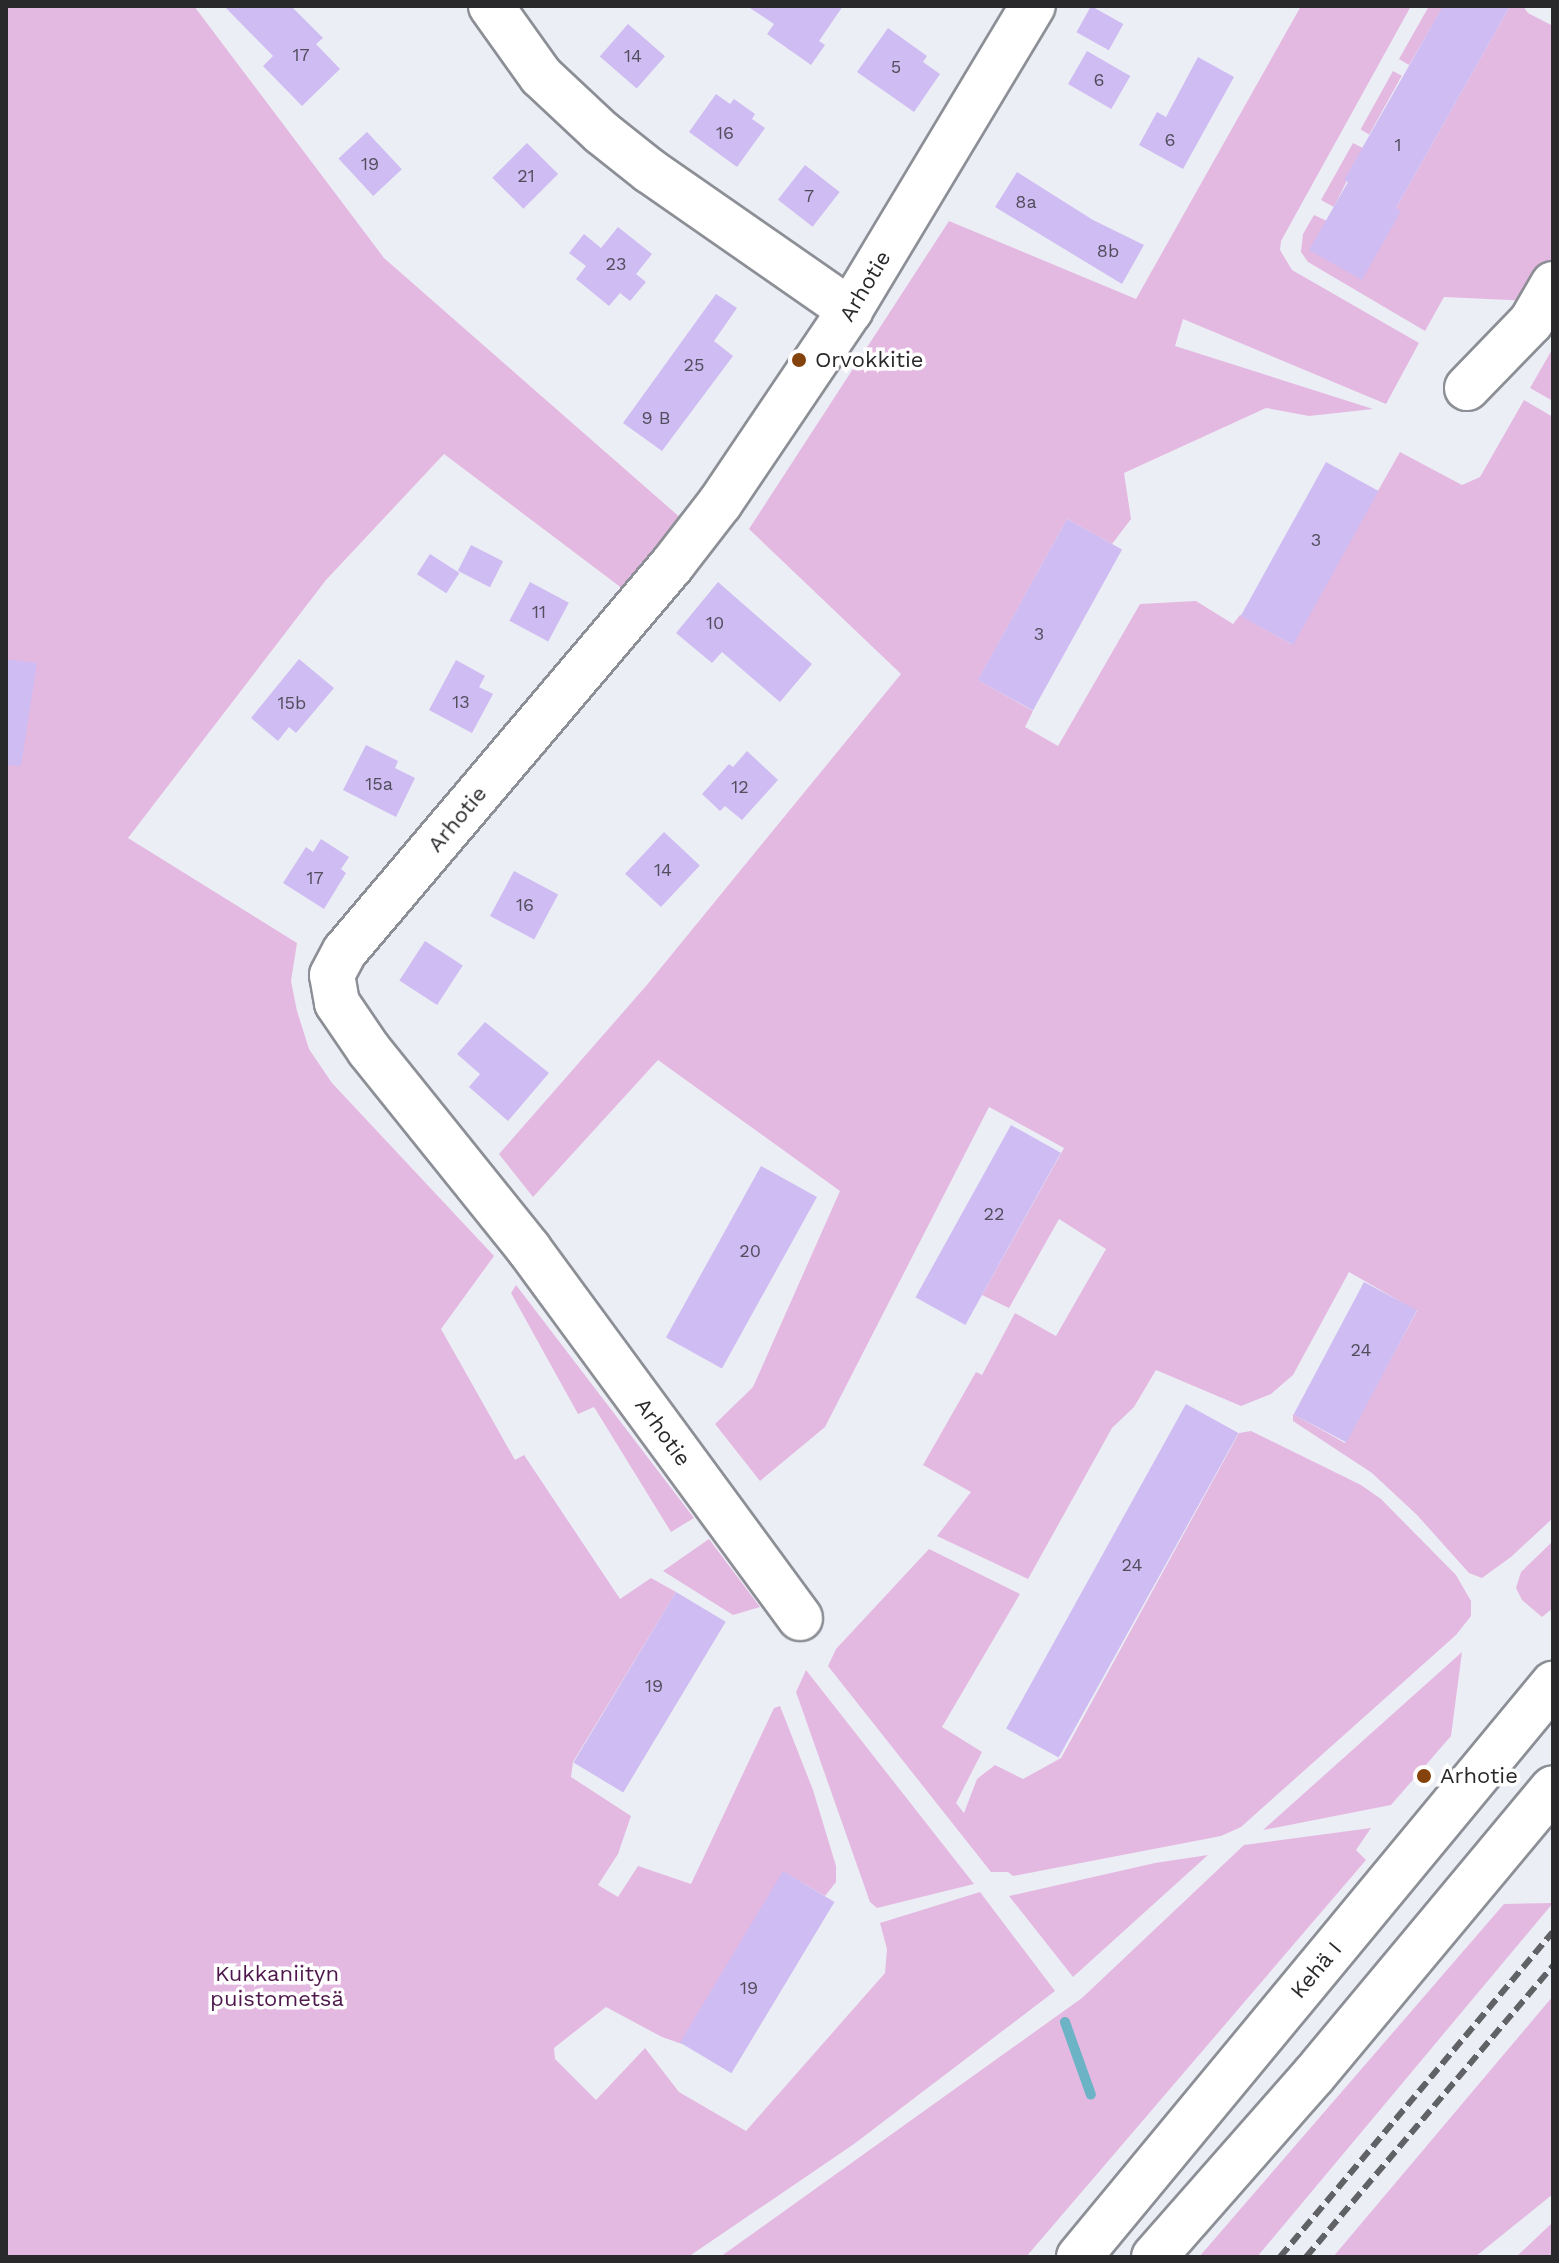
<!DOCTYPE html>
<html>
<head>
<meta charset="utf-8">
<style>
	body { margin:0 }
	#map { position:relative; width:1559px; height:2263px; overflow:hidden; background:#eceef6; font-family:"Work Sans",sans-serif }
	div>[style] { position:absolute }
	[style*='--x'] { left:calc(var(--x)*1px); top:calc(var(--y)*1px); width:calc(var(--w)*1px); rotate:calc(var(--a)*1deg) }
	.green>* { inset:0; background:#e4b9e1; transform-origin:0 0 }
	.stream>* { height:10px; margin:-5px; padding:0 5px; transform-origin:5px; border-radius:5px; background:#6bb3c5 }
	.building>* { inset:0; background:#cebcf2; transform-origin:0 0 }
	.roads { filter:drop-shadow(2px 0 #8d8f96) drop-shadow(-2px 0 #8d8f96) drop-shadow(0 2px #8d8f96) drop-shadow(0 -2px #8d8f96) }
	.minor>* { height:44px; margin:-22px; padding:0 22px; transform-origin:22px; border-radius:22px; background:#fff }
	.highway>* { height:44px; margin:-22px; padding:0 22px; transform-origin:22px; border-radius:22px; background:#fff }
	.rail>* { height:6px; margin-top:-3px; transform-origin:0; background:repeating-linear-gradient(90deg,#616266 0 12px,transparent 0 18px) }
	.dots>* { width:22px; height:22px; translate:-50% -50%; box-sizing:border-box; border:4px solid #fff; border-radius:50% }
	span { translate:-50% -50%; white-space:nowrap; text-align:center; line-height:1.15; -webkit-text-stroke:7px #fff; paint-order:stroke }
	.number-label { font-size:18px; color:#524e5e }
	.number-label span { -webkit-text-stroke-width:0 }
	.street-label { font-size:22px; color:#29292c }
	.poi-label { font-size:22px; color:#29292c }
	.left { translate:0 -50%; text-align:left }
	.park-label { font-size:22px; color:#4e184c }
	.frame { position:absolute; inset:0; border:8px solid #29292c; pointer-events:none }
</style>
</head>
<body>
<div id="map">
	<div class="green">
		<i style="clip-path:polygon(6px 6px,194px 6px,384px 258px,683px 520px,623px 589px,444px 454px,326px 580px,128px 838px,297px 943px,291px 981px,297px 1011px,309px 1049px,332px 1083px,494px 1256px,441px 1329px,515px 1460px,524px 1455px,620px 1599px,651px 1578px,676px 1592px,573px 1762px,571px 1777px,631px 1816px,618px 1854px,598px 1885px,618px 1897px,638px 1866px,691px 1884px,774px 1708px,780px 1706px,813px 1790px,836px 1866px,836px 1882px,825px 1896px,784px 1872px,682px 2044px,662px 2037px,606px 2007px,554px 2048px,555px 2059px,596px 2100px,645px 2048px,679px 2092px,746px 2131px,885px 1973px,887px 1949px,880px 1923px,980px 1892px,1055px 1991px,854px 2144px,688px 2257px,6px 2257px)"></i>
		<i style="clip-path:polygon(1301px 6px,1411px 6px,1281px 241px,1280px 250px,1292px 270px,1419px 343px,1386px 404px,1183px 319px,1175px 346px,1373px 409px,1309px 416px,1266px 408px,1124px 473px,1131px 519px,1112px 544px,1067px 519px,978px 680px,1033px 711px,1025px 727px,1058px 746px,1140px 604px,1196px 601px,1233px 624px,1240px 615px,1291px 644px,1400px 452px,1462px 485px,1480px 477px,1524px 400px,1553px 417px,1553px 1518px,1511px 1557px,1482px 1578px,1469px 1573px,1417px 1515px,1372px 1473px,1293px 1421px,1293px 1414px,1345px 1443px,1417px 1311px,1349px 1272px,1293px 1375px,1271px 1394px,1241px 1406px,1156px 1370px,1134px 1407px,1112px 1428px,1028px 1579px,937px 1536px,971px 1492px,923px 1465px,976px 1372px,982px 1375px,1015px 1313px,1056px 1336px,1106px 1249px,1059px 1219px,1009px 1308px,982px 1295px,1064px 1148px,989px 1107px,825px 1427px,760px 1481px,715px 1424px,753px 1387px,840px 1191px,658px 1060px,533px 1197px,499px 1154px,646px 986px,901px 674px,749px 529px,949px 221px,1136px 299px)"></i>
		<i style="clip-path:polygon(1429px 6px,1443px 7px,1409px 65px,1399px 59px)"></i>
		<i style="clip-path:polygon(1510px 6px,1523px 6px,1528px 13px,1553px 26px,1553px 261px,1531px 301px,1444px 297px,1425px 331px,1308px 262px,1301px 252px,1303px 234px,1314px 215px,1327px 221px,1396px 208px)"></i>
		<i style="left:1393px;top:71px;width:10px;height:67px;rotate:29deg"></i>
		<i style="clip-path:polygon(1353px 143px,1363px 148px,1334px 207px,1321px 200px)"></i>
		<i style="clip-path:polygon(1553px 348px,1553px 401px,1530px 388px)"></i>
		<i style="clip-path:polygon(516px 1285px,694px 1518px,671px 1532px,594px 1407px,578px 1414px,511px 1293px)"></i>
		<i style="clip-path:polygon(1251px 1431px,1361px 1485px,1381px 1499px,1456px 1575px,1471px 1601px,1471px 1616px,1456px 1635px,1241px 1827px,1221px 1836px,1013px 1876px,1008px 1872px,991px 1872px,828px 1666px,836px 1649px,929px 1549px,1020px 1594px,942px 1727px,982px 1752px,956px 1803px,964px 1813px,977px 1779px,995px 1765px,1023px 1779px,1061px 1758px,1239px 1433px)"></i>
		<i style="clip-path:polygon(709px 1539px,760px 1607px,733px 1615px,663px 1571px)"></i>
		<i style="clip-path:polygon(1553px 1541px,1553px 1608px,1542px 1617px,1522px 1600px,1516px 1588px,1521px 1572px)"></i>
		<i style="clip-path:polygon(1462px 1652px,1451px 1736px,1391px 1805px,1263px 1830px)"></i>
		<i style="clip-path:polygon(806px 1670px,974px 1884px,877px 1908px,870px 1902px,796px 1692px)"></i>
		<i style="clip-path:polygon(1371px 1828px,1356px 1850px,1366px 1860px,1026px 2257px,720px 2257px,1082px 1998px,1244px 1845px)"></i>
		<i style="clip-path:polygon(1208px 1855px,1073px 1977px,1009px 1896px,1155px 1863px)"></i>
		<i style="clip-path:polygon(1553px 1903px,1257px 2257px,1199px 2257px,1504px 1904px)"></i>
		<i style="clip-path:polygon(1553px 1996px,1553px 2194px,1475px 2257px,1333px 2257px)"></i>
		<i style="clip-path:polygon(1553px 2222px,1553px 2257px,1516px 2257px)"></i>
	</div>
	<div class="stream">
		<i style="--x:1065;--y:2022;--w:77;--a:70.4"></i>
	</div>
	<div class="building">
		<i style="clip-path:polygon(224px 6px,291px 6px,323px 38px,316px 44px,340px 69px,302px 106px,263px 66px,273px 56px)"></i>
		<i style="clip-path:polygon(747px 6px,843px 6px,819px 41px,825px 45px,811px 65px,767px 34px,774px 24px)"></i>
		<i style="left:1091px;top:6px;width:37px;height:30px;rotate:29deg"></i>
		<i style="clip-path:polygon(1443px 6px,1510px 6px,1396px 208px,1401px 211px,1362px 280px,1309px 250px,1348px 182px,1344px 180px)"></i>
		<i style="left:628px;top:24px;width:49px;height:43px;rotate:41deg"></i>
		<i style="clip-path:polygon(888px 28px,927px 56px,923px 62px,940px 74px,914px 112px,857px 72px)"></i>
		<i style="left:1087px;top:51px;width:50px;height:38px;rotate:30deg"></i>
		<i style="clip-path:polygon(1198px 57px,1234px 77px,1183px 169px,1139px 145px,1157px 112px,1166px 117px)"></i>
		<i style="clip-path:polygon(716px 94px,730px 104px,734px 99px,755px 114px,752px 119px,765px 128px,737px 167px,689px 132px)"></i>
		<i style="left:367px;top:132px;width:51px;height:39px;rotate:47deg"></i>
		<i style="left:527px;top:143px;width:44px;height:49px;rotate:45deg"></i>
		<i style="left:805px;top:165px;width:44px;height:44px;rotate:38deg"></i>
		<i style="clip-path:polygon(1017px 172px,1093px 220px,1144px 245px,1122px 284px,995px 207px)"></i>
		<i style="clip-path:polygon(618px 227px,652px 254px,636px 274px,646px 282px,630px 301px,620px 293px,609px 306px,576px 279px,586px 266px,569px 253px,584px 234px,601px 248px)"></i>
		<i style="clip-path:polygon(716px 294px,737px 308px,714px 341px,733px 356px,662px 451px,623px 423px)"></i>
		<i style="left:1326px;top:462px;width:60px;height:176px;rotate:29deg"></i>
		<i style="left:1067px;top:519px;width:63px;height:184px;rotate:29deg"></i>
		<i style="left:471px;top:545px;width:36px;height:29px;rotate:27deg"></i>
		<i style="left:430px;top:554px;width:35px;height:24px;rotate:33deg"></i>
		<i style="left:530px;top:582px;width:44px;height:44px;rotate:28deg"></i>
		<i style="clip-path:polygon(718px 582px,812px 664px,780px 702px,722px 652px,712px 663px,676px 633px)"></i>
		<i style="clip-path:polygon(6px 659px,37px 663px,21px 766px,6px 765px)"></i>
		<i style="clip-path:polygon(299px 659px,334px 688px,296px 733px,289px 727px,278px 741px,251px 718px)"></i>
		<i style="clip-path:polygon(456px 660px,485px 676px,479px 687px,493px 694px,472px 733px,429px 710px)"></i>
		<i style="clip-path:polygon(366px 745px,398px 761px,395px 768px,415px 778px,396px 817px,343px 790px)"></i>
		<i style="clip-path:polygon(747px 751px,778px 780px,742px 820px,725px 806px,720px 811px,702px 794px,729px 764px,733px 767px)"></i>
		<i style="left:664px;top:832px;width:49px;height:57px;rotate:43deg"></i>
		<i style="clip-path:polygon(321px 839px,349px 857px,341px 869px,346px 873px,324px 909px,283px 883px,306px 847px,313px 852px)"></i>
		<i style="left:514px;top:871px;width:50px;height:51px;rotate:28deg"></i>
		<i style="left:425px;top:941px;width:45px;height:47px;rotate:33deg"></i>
		<i style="clip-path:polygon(485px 1022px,549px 1073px,508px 1121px,469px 1087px,480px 1074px,457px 1054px)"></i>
		<i style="left:1011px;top:1125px;width:57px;height:197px;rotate:29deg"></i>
		<i style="left:761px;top:1166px;width:64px;height:196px;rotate:29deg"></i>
		<i style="left:1364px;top:1282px;width:60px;height:150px;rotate:28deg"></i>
		<i style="left:1186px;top:1404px;width:60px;height:371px;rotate:29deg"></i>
		<i style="left:676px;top:1592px;width:58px;height:199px;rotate:31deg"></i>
		<i style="left:783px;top:1871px;width:60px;height:200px;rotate:31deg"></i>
	</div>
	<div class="roads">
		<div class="minor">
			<i style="--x:491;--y:6;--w:86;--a:54.5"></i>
			<i style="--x:541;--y:76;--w:83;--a:43.1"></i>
			<i style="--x:602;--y:133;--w:61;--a:38.4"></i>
			<i style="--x:650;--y:171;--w:244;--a:34.8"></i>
			<i style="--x:1467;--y:388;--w:92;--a:-45.9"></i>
			<i style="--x:1531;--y:322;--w:44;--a:-59.9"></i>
			<i style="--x:800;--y:1618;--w:458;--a:-126.3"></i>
			<i style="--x:529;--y:1249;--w:255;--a:-128.8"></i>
			<i style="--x:369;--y:1050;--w:57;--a:-124.2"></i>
			<i style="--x:337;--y:1003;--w:28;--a:-100"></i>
			<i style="--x:332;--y:975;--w:27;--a:-62"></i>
			<i style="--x:345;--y:951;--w:506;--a:-49.73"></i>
			<i style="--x:672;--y:565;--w:78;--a:-52.3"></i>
			<i style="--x:720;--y:503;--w:233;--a:-56"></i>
			<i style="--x:850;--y:310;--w:355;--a:-59"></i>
		</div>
		<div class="highway">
			<i style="--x:1079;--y:2257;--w:744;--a:-50.4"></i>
			<i style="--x:1154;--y:2257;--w:242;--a:-48.7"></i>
			<i style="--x:1314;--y:2075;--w:373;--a:-50.2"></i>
		</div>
	</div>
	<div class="rail">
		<i style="--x:1280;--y:2257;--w:424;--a:-50"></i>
		<i style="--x:1306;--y:2257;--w:382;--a:-49.7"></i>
	</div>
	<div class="dots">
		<i style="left:799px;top:360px;background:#84430d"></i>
		<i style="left:1424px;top:1776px;background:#84430d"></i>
	</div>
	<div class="number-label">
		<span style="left:301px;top:55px">17</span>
		<span style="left:633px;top:56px">14</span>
		<span style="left:896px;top:67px">5</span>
		<span style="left:1099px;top:80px">6</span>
		<span style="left:725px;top:133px">16</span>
		<span style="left:1170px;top:140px">6</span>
		<span style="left:1398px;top:145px">1</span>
		<span style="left:370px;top:164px">19</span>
		<span style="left:526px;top:176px">21</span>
		<span style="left:809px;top:196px">7</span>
		<span style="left:1026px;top:202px">8a</span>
		<span style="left:1108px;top:251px">8b</span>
		<span style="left:616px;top:264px">23</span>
		<span style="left:694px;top:365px">25</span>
		<span style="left:656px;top:418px">9 B</span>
		<span style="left:1316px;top:540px">3</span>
		<span style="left:539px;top:612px">11</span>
		<span style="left:715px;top:623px">10</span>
		<span style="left:1039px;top:634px">3</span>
		<span style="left:461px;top:702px">13</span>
		<span style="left:292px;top:703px">15b</span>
		<span style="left:379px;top:784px">15a</span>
		<span style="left:740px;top:787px">12</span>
		<span style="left:663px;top:870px">14</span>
		<span style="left:315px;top:878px">17</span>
		<span style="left:525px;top:905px">16</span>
		<span style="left:994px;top:1214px">22</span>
		<span style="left:750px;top:1251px">20</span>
		<span style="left:1361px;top:1350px">24</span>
		<span style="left:1132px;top:1565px">24</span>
		<span style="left:654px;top:1686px">19</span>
		<span style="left:749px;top:1988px">19</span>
	</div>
	<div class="street-label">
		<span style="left:865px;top:286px;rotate:-59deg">Arhotie</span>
		<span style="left:457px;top:819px;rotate:-50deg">Arhotie</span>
		<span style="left:663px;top:1432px;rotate:54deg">Arhotie</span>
		<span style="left:1316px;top:1970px;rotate:-50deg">Kehä I</span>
	</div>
	<div class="poi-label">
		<span class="left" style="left:815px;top:360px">Orvokkitie</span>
		<span class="left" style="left:1440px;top:1776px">Arhotie</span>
	</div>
	<div class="park-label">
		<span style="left:277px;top:1986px">Kukkaniityn<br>puistometsä</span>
	</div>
	<div class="frame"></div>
</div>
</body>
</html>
